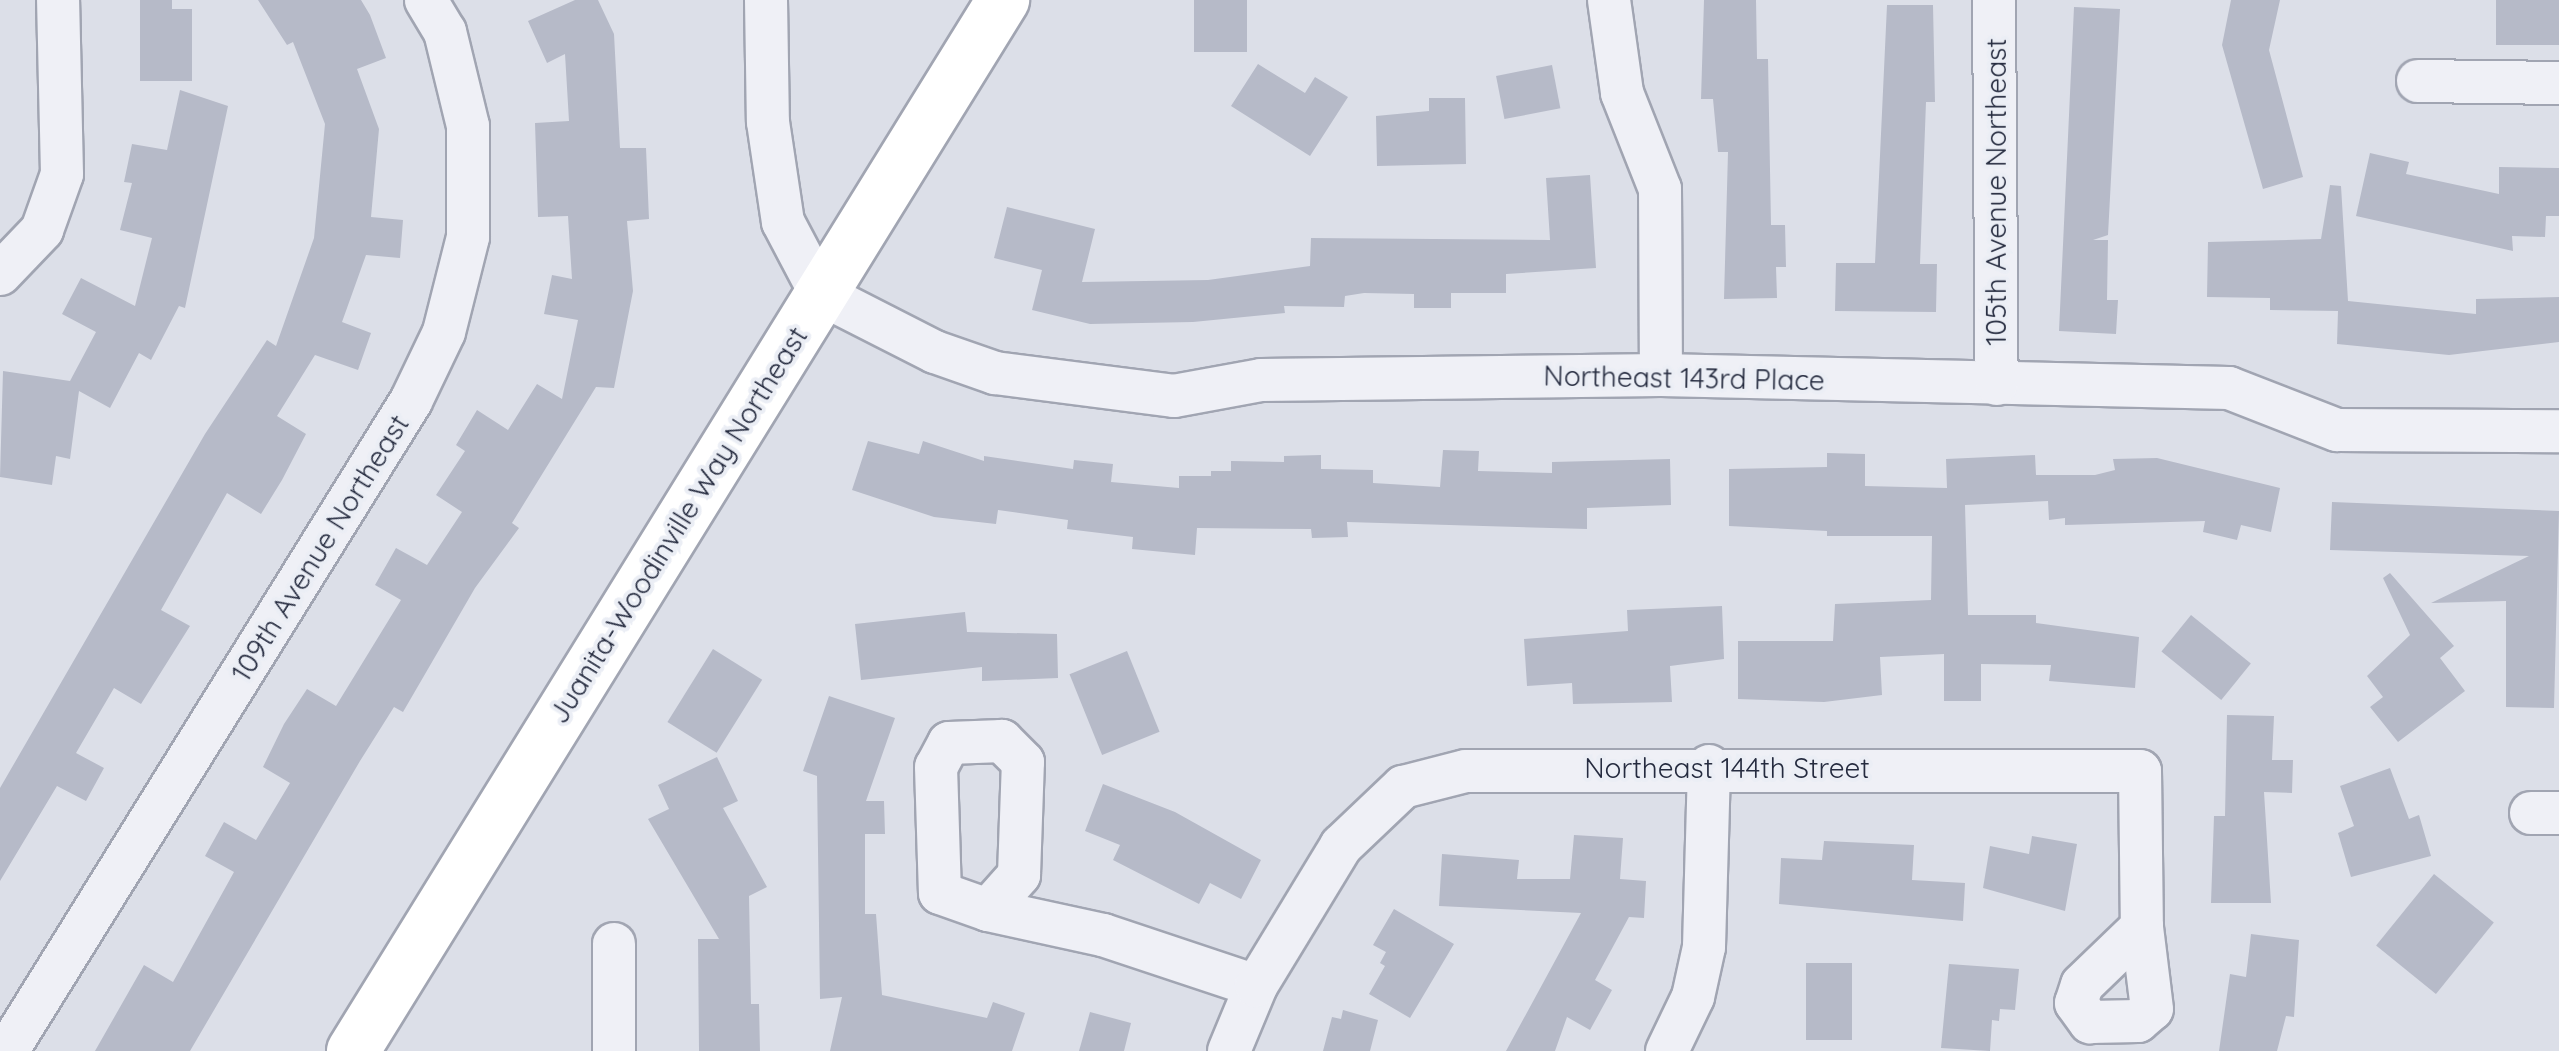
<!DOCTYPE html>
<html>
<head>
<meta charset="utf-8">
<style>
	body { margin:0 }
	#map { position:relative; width:2559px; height:1051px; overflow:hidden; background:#dcdfe8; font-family:Quicksand,sans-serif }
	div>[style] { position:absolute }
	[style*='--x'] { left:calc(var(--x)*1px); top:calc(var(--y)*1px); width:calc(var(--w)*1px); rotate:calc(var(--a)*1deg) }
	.building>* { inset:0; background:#b6bac8; transform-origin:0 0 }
	.roads { filter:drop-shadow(2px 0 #a1a5b2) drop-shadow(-2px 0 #a1a5b2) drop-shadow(0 2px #a1a5b2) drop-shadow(0 -2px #a1a5b2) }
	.minor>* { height:42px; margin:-21px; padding:0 21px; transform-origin:21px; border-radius:21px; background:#eff0f6 }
	.major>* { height:52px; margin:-26px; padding:0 26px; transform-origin:26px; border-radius:26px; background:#fff }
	span { translate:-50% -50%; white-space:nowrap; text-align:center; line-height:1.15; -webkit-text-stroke:8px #ebeef5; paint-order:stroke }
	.street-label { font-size:28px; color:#252b3f }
</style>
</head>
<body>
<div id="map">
	<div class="building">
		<i style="clip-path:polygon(140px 0,172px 0,172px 9px,192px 9px,192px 81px,140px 81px)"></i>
		<i style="clip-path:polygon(258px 0,361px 0,370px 15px,386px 58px,357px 69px,379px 129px,371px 217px,403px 220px,400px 258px,366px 255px,342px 322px,371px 333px,358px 370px,315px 355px,277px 416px,306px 434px,282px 480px,261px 514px,227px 493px,161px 610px,190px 626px,141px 704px,114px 688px,76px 753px,104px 768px,86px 801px,57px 786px,0 881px,0 788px,205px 434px,267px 340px,276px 346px,314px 238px,325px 124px,293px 42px,287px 45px)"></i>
		<i style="clip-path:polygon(575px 0,598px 0,614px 34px,620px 148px,646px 148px,649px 219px,627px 221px,633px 291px,614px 388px,596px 387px,512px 523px,519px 528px,475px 588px,403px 712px,394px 707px,360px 761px,190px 1051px,95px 1051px,144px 965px,173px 982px,234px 872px,205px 856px,224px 822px,256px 840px,290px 783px,263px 767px,284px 724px,307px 689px,336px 706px,401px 600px,375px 585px,396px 548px,427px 565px,462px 512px,436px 495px,465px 451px,456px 445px,477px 410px,508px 430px,537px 384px,562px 399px,578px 320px,544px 314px,552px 275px,572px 279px,568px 216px,538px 217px,535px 123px,569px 121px,565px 54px,547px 63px,528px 21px)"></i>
		<i style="left:1194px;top:0;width:53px;height:52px"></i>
		<i style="clip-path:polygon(1704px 0,1756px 0,1757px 59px,1768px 59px,1771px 225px,1785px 225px,1786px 267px,1776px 267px,1777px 298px,1724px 299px,1728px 152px,1718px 152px,1713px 99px,1701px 99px)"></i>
		<i style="clip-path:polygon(2231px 0,2280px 0,2269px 50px,2303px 177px,2263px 189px,2222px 45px)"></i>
		<i style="left:2496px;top:0;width:63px;height:45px"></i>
		<i style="clip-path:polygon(1887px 5px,1933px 5px,1935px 102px,1926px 102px,1920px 264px,1937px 264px,1936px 312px,1835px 311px,1836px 263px,1875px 263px)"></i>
		<i style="clip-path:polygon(2074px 7px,2120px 9px,2108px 235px,2093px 240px,2108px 240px,2107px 300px,2118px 300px,2116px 334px,2059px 331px)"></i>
		<i style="clip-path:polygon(1258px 64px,1305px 93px,1315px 77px,1348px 97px,1310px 156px,1231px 106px)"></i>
		<i style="left:1552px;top:65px;width:44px;height:57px;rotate:79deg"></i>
		<i style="clip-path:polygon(180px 90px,228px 106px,185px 308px,179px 306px,151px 360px,139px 353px,110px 408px,79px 391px,70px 459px,56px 456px,52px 485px,0 477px,3px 371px,70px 381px,96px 332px,62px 314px,81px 278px,135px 306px,152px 238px,120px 230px,132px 183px,124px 182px,132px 144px,167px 150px)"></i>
		<i style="clip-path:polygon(1429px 98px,1465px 98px,1466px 164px,1377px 166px,1376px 116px,1429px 111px)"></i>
		<i style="clip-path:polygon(2370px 153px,2409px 162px,2406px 174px,2499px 194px,2499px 167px,2559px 168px,2559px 216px,2546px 216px,2545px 237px,2512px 236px,2513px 251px,2356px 216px)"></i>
		<i style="clip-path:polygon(1590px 175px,1596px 268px,1506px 274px,1506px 293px,1451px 293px,1451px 308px,1414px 308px,1414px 294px,1364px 293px,1345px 296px,1344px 307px,1284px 306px,1285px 313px,1193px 322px,1090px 324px,1032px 310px,1042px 270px,994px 258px,1007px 207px,1095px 229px,1082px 282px,1208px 280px,1310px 266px,1311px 238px,1550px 240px,1546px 178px)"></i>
		<i style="clip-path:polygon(2330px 185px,2341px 186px,2348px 301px,2476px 314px,2476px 299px,2559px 297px,2559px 342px,2449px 355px,2337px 344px,2338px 311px,2270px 310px,2270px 298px,2207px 297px,2208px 242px,2321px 239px)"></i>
		<i style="clip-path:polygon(868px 441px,919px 454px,923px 441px,984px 461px,984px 456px,1073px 469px,1074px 460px,1113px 464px,1111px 482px,1179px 488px,1179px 476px,1211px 476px,1211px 471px,1231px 471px,1231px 461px,1284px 462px,1284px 456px,1321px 455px,1321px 469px,1373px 470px,1373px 483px,1440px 487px,1443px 450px,1479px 451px,1478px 471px,1552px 473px,1552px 462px,1670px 459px,1671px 505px,1587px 508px,1587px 529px,1347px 522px,1348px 537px,1312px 538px,1311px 529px,1197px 528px,1195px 555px,1132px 549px,1133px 537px,1067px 529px,1068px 520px,998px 510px,996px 524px,934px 517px,852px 490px)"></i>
		<i style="clip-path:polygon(1827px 453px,1865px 454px,1865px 486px,1947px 488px,1946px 459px,2035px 455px,2036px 475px,2095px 475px,2115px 470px,2113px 459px,2157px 458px,2280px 488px,2271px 532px,2241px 525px,2237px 540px,2203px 532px,2205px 521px,2065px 525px,2065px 518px,2049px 520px,2048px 501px,1965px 505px,1968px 615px,2036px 615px,2036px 623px,2139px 637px,2135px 688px,2049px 681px,2051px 665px,1981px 664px,1981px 701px,1944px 701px,1944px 654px,1880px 657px,1882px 695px,1824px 702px,1738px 699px,1738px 641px,1833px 641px,1835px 604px,1931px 600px,1932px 536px,1827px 536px,1827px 531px,1729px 526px,1729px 469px,1827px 467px)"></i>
		<i style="clip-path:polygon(2332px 502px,2559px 511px,2554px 708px,2506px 707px,2506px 601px,2431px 603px,2529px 556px,2330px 550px)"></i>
		<i style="clip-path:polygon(2390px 573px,2454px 646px,2440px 658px,2465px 691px,2398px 742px,2370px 707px,2383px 697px,2367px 676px,2410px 635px,2383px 578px)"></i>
		<i style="clip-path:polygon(1722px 606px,1724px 659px,1670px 666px,1672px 702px,1573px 704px,1572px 683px,1527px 686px,1524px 639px,1628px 631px,1627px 610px)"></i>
		<i style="clip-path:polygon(965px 612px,967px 632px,1057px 634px,1058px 678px,982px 681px,982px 667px,861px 680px,855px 624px)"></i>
		<i style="left:2191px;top:615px;width:77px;height:47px;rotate:39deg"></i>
		<i style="left:713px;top:649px;width:58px;height:86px;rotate:32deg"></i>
		<i style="left:1127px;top:651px;width:87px;height:62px;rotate:68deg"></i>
		<i style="clip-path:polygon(829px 696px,895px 718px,866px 801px,884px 801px,885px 834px,865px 834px,865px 914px,876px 914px,882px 995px,987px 1018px,993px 1002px,1025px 1013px,1012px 1051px,830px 1051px,842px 997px,820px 999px,817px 776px,803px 771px)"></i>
		<i style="clip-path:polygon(2227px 715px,2274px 716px,2272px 760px,2293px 760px,2292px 793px,2264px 792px,2271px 903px,2211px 903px,2214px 816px,2225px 816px)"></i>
		<i style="clip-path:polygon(717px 757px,738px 801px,723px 808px,767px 887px,749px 896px,751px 1004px,759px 1004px,760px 1051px,699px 1051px,698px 939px,719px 939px,648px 819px,669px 809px,658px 785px)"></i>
		<i style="clip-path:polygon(2390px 768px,2409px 819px,2419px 815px,2431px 856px,2351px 877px,2338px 833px,2354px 826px,2340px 786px)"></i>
		<i style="clip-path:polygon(1103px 784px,1175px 812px,1261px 860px,1241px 899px,1210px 883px,1199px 904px,1113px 860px,1120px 845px,1085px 831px)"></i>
		<i style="clip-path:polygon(1574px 835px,1623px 838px,1620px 879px,1646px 881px,1644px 918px,1629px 917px,1595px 980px,1612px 990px,1590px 1030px,1567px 1017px,1555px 1051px,1506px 1051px,1581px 913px,1439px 906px,1442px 854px,1519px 860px,1517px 879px,1570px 879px)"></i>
		<i style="clip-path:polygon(2032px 836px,2077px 844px,2065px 911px,1983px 888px,1990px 846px,2029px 854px)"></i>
		<i style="clip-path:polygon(1824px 841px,1914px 845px,1912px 880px,1965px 883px,1963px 921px,1779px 904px,1781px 858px,1822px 860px)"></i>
		<i style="left:2434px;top:874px;width:77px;height:92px;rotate:39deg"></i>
		<i style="clip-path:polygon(1394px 909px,1454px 944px,1410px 1018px,1369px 994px,1385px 966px,1380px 963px,1386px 952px,1373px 945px)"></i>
		<i style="clip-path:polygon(2251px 934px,2299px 940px,2294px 1017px,2286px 1016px,2277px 1051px,2219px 1051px,2230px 974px,2246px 977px)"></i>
		<i style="left:1806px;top:963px;width:46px;height:77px"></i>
		<i style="clip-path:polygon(1949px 964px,2019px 969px,2015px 1010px,2000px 1009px,1999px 1021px,1992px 1020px,1990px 1051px,1941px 1048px)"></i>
		<i style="clip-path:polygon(1343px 1010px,1378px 1020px,1370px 1051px,1323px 1051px,1332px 1017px,1341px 1019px)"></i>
		<i style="clip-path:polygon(1090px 1012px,1131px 1023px,1124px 1051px,1079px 1051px)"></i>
	</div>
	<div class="roads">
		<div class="minor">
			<i style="--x:766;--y:0;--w:122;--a:89.1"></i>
			<i style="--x:768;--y:122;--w:101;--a:81.5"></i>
			<i style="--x:783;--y:222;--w:81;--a:62.2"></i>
			<i style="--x:821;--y:294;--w:128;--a:27"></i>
			<i style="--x:935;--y:352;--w:64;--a:19.3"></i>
			<i style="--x:995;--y:373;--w:180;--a:7.3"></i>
			<i style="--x:1174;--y:396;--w:88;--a:-10.4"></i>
			<i style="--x:1261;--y:380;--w:400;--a:-0.7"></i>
			<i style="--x:1661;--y:375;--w:568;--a:1.31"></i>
			<i style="--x:2229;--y:388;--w:116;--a:21.3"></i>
			<i style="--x:2337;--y:430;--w:222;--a:0.3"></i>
			<i style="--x:1609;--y:0;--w:94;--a:82"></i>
			<i style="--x:1622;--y:93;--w:103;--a:68.4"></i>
			<i style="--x:1660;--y:189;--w:186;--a:89.7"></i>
			<i style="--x:1994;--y:0;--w:384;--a:89.6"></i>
			<i style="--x:2418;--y:81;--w:141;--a:0.8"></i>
			<i style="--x:0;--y:274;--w:61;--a:-46.3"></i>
			<i style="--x:42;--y:230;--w:59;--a:-70.3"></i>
			<i style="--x:62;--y:174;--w:174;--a:-91.3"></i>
			<i style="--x:2531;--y:813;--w:28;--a:0"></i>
			<i style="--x:988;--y:910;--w:47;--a:-48.5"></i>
			<i style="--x:1019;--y:875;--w:113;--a:-88"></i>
			<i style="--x:1023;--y:762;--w:30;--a:-135"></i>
			<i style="--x:1002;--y:741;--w:53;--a:177.8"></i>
			<i style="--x:949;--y:743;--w:27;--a:118"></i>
			<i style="--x:936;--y:767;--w:126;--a:88.2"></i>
			<i style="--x:940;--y:893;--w:51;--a:19.5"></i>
			<i style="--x:988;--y:910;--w:118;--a:12.3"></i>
			<i style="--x:1103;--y:935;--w:161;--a:18.4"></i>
			<i style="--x:614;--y:944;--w:107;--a:90"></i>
			<i style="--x:7;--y:1051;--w:765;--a:-58.14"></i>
			<i style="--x:411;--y:401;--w:76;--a:-64.4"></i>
			<i style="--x:444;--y:332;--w:98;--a:-75.8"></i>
			<i style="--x:468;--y:237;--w:111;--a:-90"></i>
			<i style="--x:468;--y:126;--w:97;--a:-103.7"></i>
			<i style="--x:445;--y:32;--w:37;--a:-121"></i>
			<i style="--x:1229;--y:1051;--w:70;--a:-67.4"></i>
			<i style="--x:1256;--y:986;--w:164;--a:-58.7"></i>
			<i style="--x:1341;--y:846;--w:86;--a:-43.6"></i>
			<i style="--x:1403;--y:787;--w:65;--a:-14.3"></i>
			<i style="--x:1466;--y:771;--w:674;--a:0"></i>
			<i style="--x:2140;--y:771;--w:156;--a:89.3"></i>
			<i style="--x:2142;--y:927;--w:83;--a:136"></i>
			<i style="--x:2082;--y:985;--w:19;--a:108"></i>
			<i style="--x:2076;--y:1003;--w:24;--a:54"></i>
			<i style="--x:2090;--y:1022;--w:48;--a:-1.2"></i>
			<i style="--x:2138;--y:1021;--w:18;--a:-41"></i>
			<i style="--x:2152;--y:1009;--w:83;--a:-97"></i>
			<i style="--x:1667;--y:1051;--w:60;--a:-64.3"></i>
			<i style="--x:1693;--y:997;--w:51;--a:-77.6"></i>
			<i style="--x:1704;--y:947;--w:181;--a:-88.4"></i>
		</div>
		<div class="major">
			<i style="--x:353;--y:1051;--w:1236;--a:-58.26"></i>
		</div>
	</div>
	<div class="street-label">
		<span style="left:1996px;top:192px;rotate:-90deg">105th Avenue Northeast</span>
		<span style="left:1684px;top:378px;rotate:1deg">Northeast 143rd Place</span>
		<span style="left:678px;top:525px;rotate:-58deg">Juanita-Woodinville Way Northeast</span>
		<span style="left:320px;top:548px;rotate:-58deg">109th Avenue Northeast</span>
		<span style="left:1727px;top:768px">Northeast 144th Street</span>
	</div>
</div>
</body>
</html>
